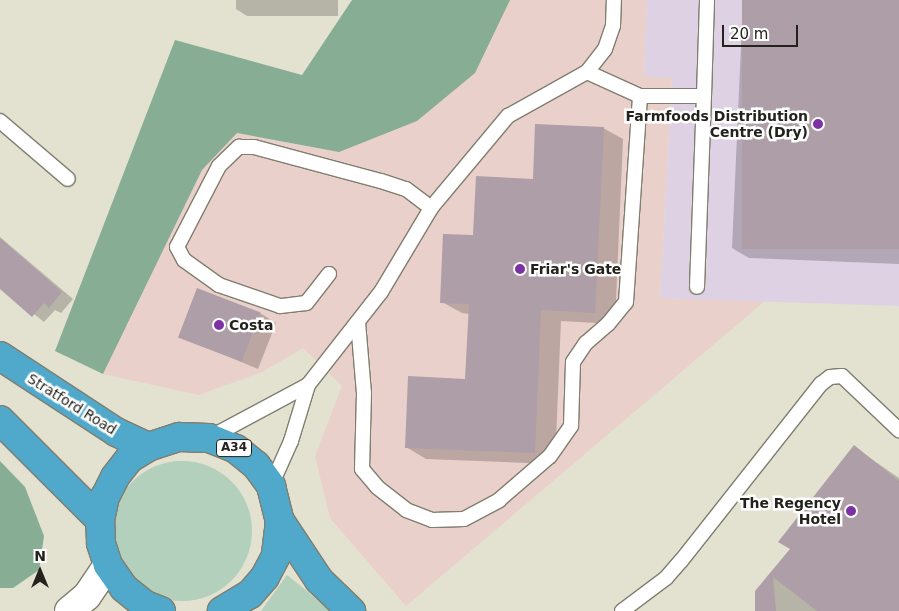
<!DOCTYPE html>
<html>
<head>
<meta charset="utf-8">
<style>
	body { margin:0 }
	#map { position:relative; width:899px; height:611px; overflow:hidden; background:#e3e1d0; font-family:"DejaVu Sans",sans-serif }
	div>[style] { position:absolute }
	[style*='--x'] { left:calc(var(--x)*1px); top:calc(var(--y)*1px); width:calc(var(--w)*1px); rotate:calc(var(--a)*1deg) }
	.commercial>* { inset:0; background:#ead0ca }
	.industrial>* { inset:0; background:#dfd1e4 }
	.green>* { inset:0; background:#b3d0bc }
	.round { border-radius:50% }
	.forest>* { inset:0; background:#87ad94 }
	.shadow>* { inset:0; background:#0003 }
	.building>* { inset:0; background:#ae9ea7; transform-origin:0 0 }
	.roads { filter:drop-shadow(1px 0 #807e6f) drop-shadow(-1px 0 #807e6f) drop-shadow(0 1px #807e6f) drop-shadow(0 -1px #807e6f) }
	.service>* { height:14px; margin:-7px; padding:0 7px; transform-origin:7px; border-radius:7px; background:#fff }
	.tertiary>* { height:28px; margin:-14px; padding:0 14px; transform-origin:14px; border-radius:14px; background:#fff }
	.trunk>* { height:28px; margin:-14px; padding:0 14px; transform-origin:14px; border-radius:14px; background:#50a8ca }
	.dots>* { width:14px; height:14px; translate:-50% -50%; box-sizing:border-box; border:2px solid #fff; border-radius:50% }
	span { translate:-50% -50%; white-space:nowrap; text-align:center; line-height:1.15; -webkit-text-stroke:5px #fff; paint-order:stroke }
	.shield-label span { padding:1px 4px; background:#fff; border:1px solid; border-radius:4px; -webkit-text-stroke-width:0 }
	.shield-label { font-size:12px; color:#23221c; font-weight:700 }
	.poi-label { font-size:14px; color:#23221c; font-weight:700 }
	.right { translate:-100% -50%; text-align:right }
	.left { translate:0 -50%; text-align:left }
	.street-label { font-size:14px; color:#23221c }
	.north { position:absolute; left:15px; top:546px; width:50px; height:50px; -webkit-text-stroke:4px #fff; paint-order:stroke; rotate:0deg; font-size:14px; font-weight:700; line-height:20px; text-align:center; color:#23221c }
	.north::after { content:''; display:block; margin:auto; width:18px; height:22px; background:#23221c; clip-path:polygon(50% 0,100% 100%,50% 72%,0 100%) }
	.scale { position:absolute; left:722px; top:25px; width:76px; height:22px; box-sizing:border-box; border:2px solid #23221c; border-top:0; padding-left:6px; font-size:15px; line-height:18px; white-space:nowrap; color:#23221c; -webkit-text-stroke:4px #fff; paint-order:stroke }
</style>
</head>
<body>
<div id="map">
	<div class="commercial">
		<i style="clip-path:polygon(437px 0,647px 0,644px 75px,672px 78px,660px 298px,765px 301px,406px 606px,330px 518px,315px 456px,342px 386px,303px 348px,262px 372px,199px 395px,103px 374px,202px 169px,237px 133px,339px 152px)"></i>
	</div>
	<div class="industrial">
		<i style="clip-path:polygon(647px 0,899px 0,899px 306px,660px 298px,672px 78px,644px 76px)"></i>
	</div>
	<div class="green">
		<i class="round" style="left:112px;top:461px;width:140px;height:140px"></i>
		<i style="clip-path:polygon(287px 575px,307px 591px,330px 611px,261px 611px)"></i>
	</div>
	<div class="forest">
		<i style="clip-path:polygon(352px 0,510px 0,475px 73px,417px 121px,339px 152px,237px 133px,202px 170px,103px 374px,55px 351px,175px 40px,302px 75px)"></i>
		<i style="clip-path:polygon(0 461px,25px 487px,44px 536px,39px 570px,13px 588px,0 588px)"></i>
	</div>
	<div class="shadow">
		<i style="clip-path:polygon(236px 0,338px 0,338px 16px,247px 16px,236px 9px)"></i>
		<i style="clip-path:polygon(743px 0,899px 0,899px 264px,749px 258px,732px 248px)"></i>
		<i style="clip-path:polygon(603px 128px,623px 139px,615px 324px,561px 321px,555px 464px,426px 459px,406px 447px,467px 380px,470px 314px,462px 313px,442px 302px,474px 237px,534px 180px)"></i>
		<i style="clip-path:polygon(0 237px,73px 299px,61px 313px,55px 310px,44px 322px,0 286px)"></i>
		<i style="clip-path:polygon(260px 313px,276px 323px,258px 369px,180px 336px)"></i>
		<i style="clip-path:polygon(854px 447px,899px 478px,899px 611px,757px 611px,756px 592px,792px 549px)"></i>
	</div>
	<div class="building">
		<i style="left:742px;top:0;width:157px;height:249px"></i>
		<i style="clip-path:polygon(535px 124px,604px 127px,595px 313px,541px 310px,535px 453px,405px 448px,408px 376px,465px 379px,469px 304px,440px 303px,443px 234px,473px 235px,476px 176px,533px 179px)"></i>
		<i style="clip-path:polygon(0 238px,62px 292px,49px 308px,44px 303px,32px 317px,0 289px)"></i>
		<i style="left:197px;top:288px;width:68px;height:53px;rotate:21deg"></i>
		<i style="clip-path:polygon(854px 445px,899px 481px,899px 611px,817px 611px,773px 577px,776px 611px,755px 611px,755px 591px,790px 549px,778px 542px)"></i>
	</div>
	<div class="roads">
		<div class="service">
			<i style="--x:587;--y:72;--w:58;--a:24.4"></i>
			<i style="--x:704;--y:96;--w:96;--a:-88.2"></i>
			<i style="--x:0;--y:121;--w:89;--a:40.5"></i>
			<i style="--x:329;--y:274;--w:37;--a:128"></i>
			<i style="--x:306;--y:303;--w:26;--a:173"></i>
			<i style="--x:280;--y:306;--w:65;--a:-161"></i>
			<i style="--x:219;--y:285;--w:43;--a:-144.5"></i>
			<i style="--x:184;--y:260;--w:15;--a:-118"></i>
			<i style="--x:177;--y:247;--w:91;--a:-62.6"></i>
			<i style="--x:219;--y:166;--w:28;--a:-44"></i>
			<i style="--x:239;--y:147;--w:15;--a:0"></i>
			<i style="--x:254;--y:147;--w:131;--a:15"></i>
			<i style="--x:381;--y:181;--w:26;--a:18"></i>
			<i style="--x:406;--y:189;--w:31;--a:37"></i>
			<i style="--x:358;--y:322;--w:71;--a:85.2"></i>
			<i style="--x:364;--y:393;--w:76;--a:91.5"></i>
			<i style="--x:362;--y:469;--w:23;--a:50"></i>
			<i style="--x:377;--y:487;--w:37;--a:38"></i>
			<i style="--x:406;--y:510;--w:28;--a:21"></i>
			<i style="--x:432;--y:520;--w:32;--a:-2"></i>
			<i style="--x:464;--y:519;--w:40;--a:-28"></i>
			<i style="--x:499;--y:500;--w:67;--a:-40.8"></i>
			<i style="--x:550;--y:456;--w:37;--a:-55"></i>
			<i style="--x:571;--y:426;--w:64;--a:-88.2"></i>
			<i style="--x:573;--y:362;--w:23;--a:-56"></i>
			<i style="--x:586;--y:343;--w:29;--a:-41"></i>
			<i style="--x:608;--y:324;--w:28;--a:-51"></i>
			<i style="--x:626;--y:302;--w:206;--a:-86.1"></i>
			<i style="--x:640;--y:96;--w:64;--a:0"></i>
			<i style="--x:704;--y:96;--w:191;--a:92.1"></i>
			<i style="--x:308;--y:385;--w:118;--a:-51.9"></i>
			<i style="--x:381;--y:292;--w:98;--a:-59.2"></i>
			<i style="--x:431;--y:208;--w:120;--a:-50.1"></i>
			<i style="--x:508;--y:116;--w:90;--a:-29.1"></i>
			<i style="--x:587;--y:72;--w:29;--a:-52"></i>
			<i style="--x:605;--y:49;--w:24;--a:-71"></i>
			<i style="--x:613;--y:26;--w:26;--a:-88"></i>
			<i style="--x:209;--y:438;--w:112;--a:-28.2"></i>
			<i style="--x:308;--y:385;--w:59;--a:106.9"></i>
			<i style="--x:291;--y:441;--w:49;--a:114"></i>
			<i style="--x:622;--y:611;--w:55;--a:-36.9"></i>
			<i style="--x:666;--y:578;--w:23;--a:-49"></i>
			<i style="--x:681;--y:561;--w:226;--a:-51.7"></i>
			<i style="--x:821;--y:384;--w:11;--a:-38"></i>
			<i style="--x:830;--y:377;--w:12;--a:-5"></i>
			<i style="--x:842;--y:376;--w:79;--a:43.5"></i>
		</div>
		<div class="tertiary">
			<i style="--x:69;--y:611;--w:23;--a:-40"></i>
			<i style="--x:87;--y:596;--w:37;--a:-56"></i>
		</div>
		<div class="trunk">
			<i style="--x:0;--y:356;--w:139;--a:33.2"></i>
			<i style="--x:116;--y:432;--w:35;--a:25"></i>
			<i style="--x:0;--y:420;--w:141;--a:45"></i>
			<i style="--x:280;--y:521;--w:71;--a:56.5"></i>
			<i style="--x:319;--y:580;--w:45;--a:44.1"></i>
			<i style="--x:161;--y:611;--w:17;--a:-159"></i>
			<i style="--x:145;--y:605;--w:27;--a:-141"></i>
			<i style="--x:124;--y:588;--w:28;--a:-125"></i>
			<i style="--x:108;--y:565;--w:23;--a:-108"></i>
			<i style="--x:101;--y:543;--w:23;--a:-92"></i>
			<i style="--x:100;--y:520;--w:24;--a:-78"></i>
			<i style="--x:105;--y:497;--w:22;--a:-63"></i>
			<i style="--x:115;--y:477;--w:23;--a:-52"></i>
			<i style="--x:129;--y:459;--w:22;--a:-32"></i>
			<i style="--x:148;--y:447;--w:33;--a:-18"></i>
			<i style="--x:179;--y:437;--w:30;--a:2"></i>
			<i style="--x:209;--y:438;--w:29;--a:22"></i>
			<i style="--x:236;--y:449;--w:26;--a:39"></i>
			<i style="--x:256;--y:465;--w:26;--a:54"></i>
			<i style="--x:271;--y:486;--w:36;--a:76"></i>
			<i style="--x:280;--y:521;--w:35;--a:97"></i>
			<i style="--x:276;--y:556;--w:24;--a:118"></i>
			<i style="--x:265;--y:577;--w:23;--a:131"></i>
			<i style="--x:250;--y:594;--w:33;--a:149"></i>
		</div>
	</div>
	<div class="dots">
		<i style="left:818px;top:124px;background:#7d32a4"></i>
		<i style="left:520px;top:269px;background:#7d32a4"></i>
		<i style="left:219px;top:325px;background:#7d32a4"></i>
		<i style="left:851px;top:511px;background:#7d32a4"></i>
	</div>
	<div class="shield-label">
		<span style="left:234px;top:448px">A34</span>
	</div>
	<div class="poi-label">
		<span class="right" style="left:808px;top:124px">Farmfoods Distribution<br>Centre (Dry)</span>
		<span class="left" style="left:530px;top:269px">Friar's Gate</span>
		<span class="left" style="left:229px;top:325px">Costa</span>
		<span class="right" style="left:841px;top:511px">The Regency<br>Hotel</span>
	</div>
	<div class="street-label">
		<span style="left:72px;top:404px;rotate:32deg">Stratford Road</span>
	</div>
	<div class="north">N</div>
	<div class="scale">20 m</div>
</div>
</body>
</html>
